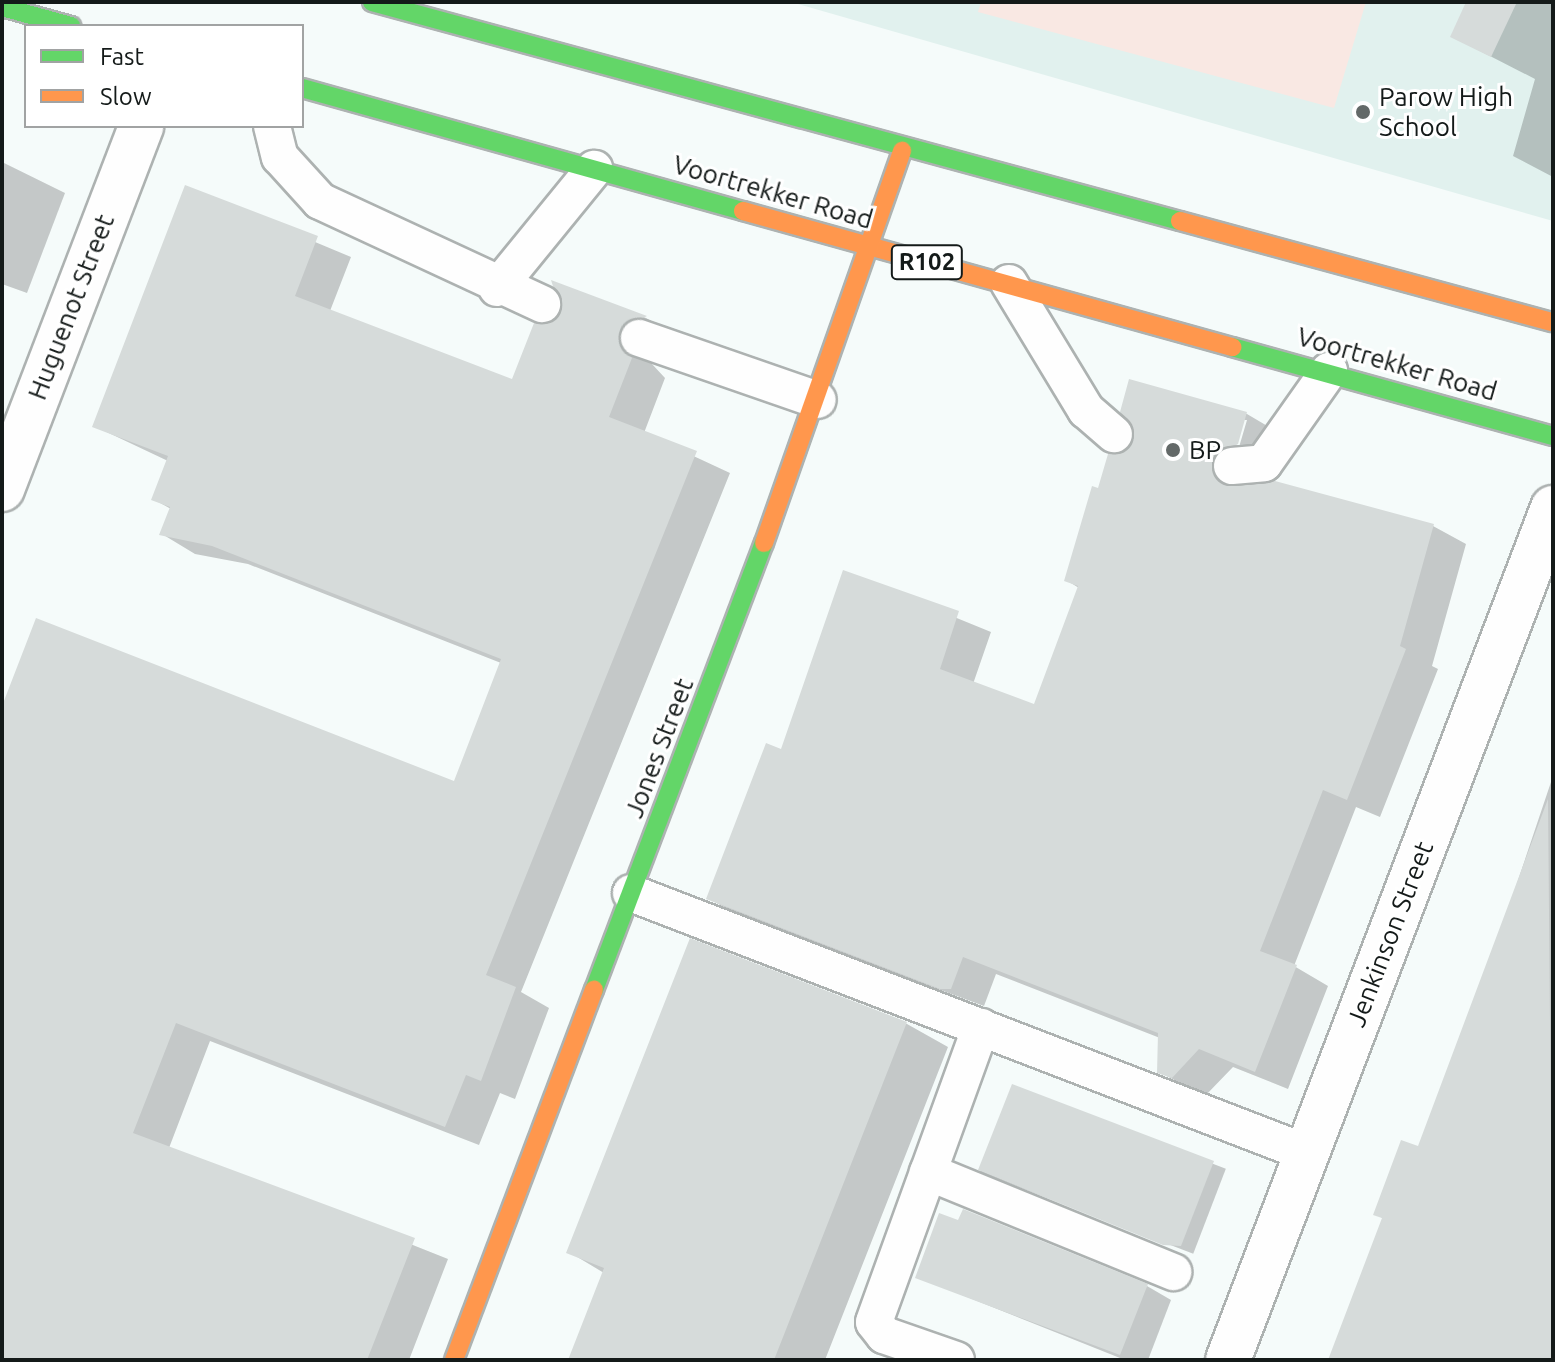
<!DOCTYPE html>
<html>
<head>
<meta charset="utf-8">
<style>
	body { margin:0 }
	#map { position:relative; width:1555px; height:1362px; overflow:hidden; background:#f5fbfa; font-family:Ubuntu,sans-serif }
	div>[style] { position:absolute }
	[style*='--x'] { left:calc(var(--x)*1px); top:calc(var(--y)*1px); width:calc(var(--w)*1px); rotate:calc(var(--a)*1deg) }
	.built>* { inset:0; background:#e1f1ee }
	.green>* { inset:0; background:#f9e8e3 }
	.shadow>* { inset:0; background:#0003; transform-origin:0 0 }
	.building>* { inset:0; background:#d6dbda }
	.roads { filter:drop-shadow(2px 0 #adb2b1) drop-shadow(-2px 0 #adb2b1) drop-shadow(0 2px #adb2b1) drop-shadow(0 -2px #adb2b1) }
	.lane>* { height:36px; margin:-18px; padding:0 18px; transform-origin:18px; border-radius:18px; background:#fefefe }
	.street>* { height:44px; margin:-22px; padding:0 22px; transform-origin:22px; border-radius:22px; background:#fefefe }
	.fast>* { height:18px; margin:-9px; padding:0 9px; transform-origin:9px; border-radius:9px; background:#63d668 }
	.slow>* { height:18px; margin:-9px; padding:0 9px; transform-origin:9px; border-radius:9px; background:#ff974d }
	.dots>* { width:22px; height:22px; translate:-50% -50%; box-sizing:border-box; border:4px solid #fff; border-radius:50% }
	span { translate:-50% -50%; white-space:nowrap; text-align:center; line-height:1.15; -webkit-text-stroke:6px #fff; paint-order:stroke }
	.shield-label span { padding:2px 6px; background:#fff; border:2px solid; border-radius:6px; -webkit-text-stroke-width:0 }
	.shield-label { font-size:24px; color:#141a19; font-weight:700 }
	.poi-label { font-size:26px; color:#141a19 }
	.left { translate:0 -50%; text-align:left }
	.street-label { font-size:26px; color:#141a19 }
	.frame { position:absolute; inset:0; border:4px solid #141a19; pointer-events:none }
	.legend { position:absolute; left:24px; top:24px; width:280px; height:104px; box-sizing:border-box; background:#fff; border:2px solid #a1a3a3; margin:0; padding:10px 14px; list-style:none; font-size:24px; color:#141a19 }
	.legend li { display:flex; align-items:center; gap:16px; height:40px }
	.legend b { width:40px; border:2px solid #a1a3a3 }
</style>
</head>
<body>
<div id="map">
	<div class="built">
		<i style="clip-path:polygon(791px 2px,1553px 2px,1553px 221px)"></i>
	</div>
	<div class="green">
		<i style="clip-path:polygon(981px 2px,1366px 2px,1334px 108px,978px 12px)"></i>
	</div>
	<div class="shadow">
		<i style="clip-path:polygon(1469px 2px,1553px 2px,1553px 177px,1513px 156px,1535px 79px,1453px 37px)"></i>
		<i style="clip-path:polygon(2px 162px,65px 193px,27px 293px,2px 284px)"></i>
		<i style="clip-path:polygon(186px 188px,351px 257px,330px 311px,513px 382px,564px 313px,554px 283px,646px 318px,678px 336px,653px 350px,652px 364px,665px 378px,644px 433px,730px 473px,521px 992px,549px 1008px,515px 1099px,500px 1093px,479px 1145px,210px 1041px,169px 1148px,448px 1259px,409px 1360px,2px 1360px,2px 714px,456px 783px,501px 663px,248px 564px,195px 554px,162px 534px,171px 509px,153px 499px,168px 461px,94px 426px)"></i>
		<i style="clip-path:polygon(evenodd,1130px 381px,1247px 414px,1279px 433px,1244px 477px,1247px 485px,1433px 526px,1466px 544px,1432px 666px,1438px 669px,1380px 817px,1356px 807px,1294px 966px,1328px 986px,1288px 1089px,1233px 1067px,1205px 1096px,1159px 1072px,1160px 1038px,996px 974px,984px 1006px,741px 917px,708px 898px,783px 752px,844px 572px,991px 632px,973px 684px,1035px 707px,1079px 588px,1066px 580px,1100px 491px,1137px 439px,1130px 381px,1243px 420px,1247px 420px,1237px 454px,1233px 453px,1243px 420px)"></i>
		<i style="clip-path:polygon(1553px 752px,1553px 1360px,1331px 1360px,1384px 1219px,1376px 1214px,1419px 1149px,1508px 910px,1552px 779px)"></i>
		<i style="clip-path:polygon(692px 941px,907px 1024px,948px 1047px,825px 1360px,570px 1360px,604px 1273px,569px 1252px)"></i>
		<i style="left:1013px;top:1087px;width:228px;height:91px;rotate:21deg"></i>
		<i style="clip-path:polygon(917px 1277px,1147px 1286px,1171px 1300px,1148px 1360px,1125px 1360px)"></i>
	</div>
	<div class="building">
		<i style="clip-path:polygon(1466px 2px,1517px 2px,1491px 57px,1450px 37px)"></i>
		<i style="clip-path:polygon(185px 185px,318px 236px,295px 296px,512px 379px,534px 323px,553px 322px,561px 312px,551px 280px,647px 316px,620px 330px,619px 343px,632px 358px,609px 417px,697px 451px,486px 975px,516px 987px,481px 1081px,466px 1075px,445px 1127px,176px 1023px,133px 1133px,415px 1238px,367px 1360px,2px 1360px,2px 706px,36px 618px,454px 781px,501px 659px,212px 546px,159px 535px,170px 507px,151px 500px,168px 456px,92px 427px)"></i>
		<i style="clip-path:polygon(1129px 379px,1247px 412px,1238px 444px,1213px 458px,1223px 485px,1275px 481px,1434px 524px,1400px 646px,1406px 649px,1347px 800px,1323px 790px,1260px 951px,1297px 965px,1255px 1072px,1199px 1049px,1172px 1078px,1157px 1073px,1158px 1033px,963px 957px,951px 989px,940px 989px,706px 899px,766px 743px,781px 749px,843px 570px,959px 611px,940px 669px,1034px 704px,1078px 586px,1064px 581px,1092px 486px,1098px 488px,1108px 454px,1122px 453px,1134px 439px,1120px 412px)"></i>
		<i style="clip-path:polygon(1548px 799px,1553px 1360px,1328px 1360px,1382px 1218px,1373px 1215px,1401px 1140px,1418px 1146px)"></i>
		<i style="clip-path:polygon(690px 938px,907px 1022px,774px 1360px,568px 1360px,604px 1268px,566px 1253px)"></i>
		<i style="clip-path:polygon(1012px 1084px,1214px 1161px,1181px 1246px,1163px 1245px,978px 1170px)"></i>
		<i style="clip-path:polygon(963px 1209px,1148px 1284px,1120px 1355px,915px 1278px,939px 1213px,958px 1220px)"></i>
	</div>
	<div class="roads">
		<div class="lane">
			<i style="--x:272;--y:126;--w:32;--a:76"></i>
			<i style="--x:280;--y:157;--w:59;--a:47.7"></i>
			<i style="--x:320;--y:201;--w:245;--a:24.9"></i>
			<i style="--x:1009;--y:283;--w:149;--a:58.8"></i>
			<i style="--x:1086;--y:410;--w:37;--a:41"></i>
			<i style="--x:497;--y:288;--w:154;--a:-50.8"></i>
			<i style="--x:639;--y:338;--w:189;--a:19.1"></i>
			<i style="--x:1232;--y:466;--w:32;--a:-5"></i>
			<i style="--x:1264;--y:463;--w:113;--a:-54.8"></i>
			<i style="--x:631;--y:893;--w:724;--a:21.04"></i>
			<i style="--x:928;--y:1172;--w:265;--a:22.2"></i>
			<i style="--x:956;--y:1360;--w:76;--a:-160.9"></i>
			<i style="--x:884;--y:1335;--w:16;--a:-128"></i>
			<i style="--x:874;--y:1322;--w:314;--a:-70.1"></i>
		</div>
		<div class="street">
			<i style="--x:2;--y:489;--w:389;--a:-69"></i>
			<i style="--x:1228;--y:1360;--w:912;--a:-69.12"></i>
		</div>
		<div class="fast">
			<i style="--x:372;--y:2;--w:837;--a:15.17"></i>
			<i style="--x:2;--y:7;--w:72;--a:15.4"></i>
			<i style="--x:302;--y:88;--w:458;--a:15.6"></i>
			<i style="--x:1232;--y:347;--w:333;--a:15.5"></i>
			<i style="--x:594;--y:990;--w:478;--a:-69.2"></i>
		</div>
		<div class="slow">
			<i style="--x:743;--y:211;--w:508;--a:15.54"></i>
			<i style="--x:1180;--y:221;--w:386;--a:15.2"></i>
			<i style="--x:764;--y:543;--w:416;--a:-70.6"></i>
			<i style="--x:454;--y:1360;--w:396;--a:-69.3"></i>
		</div>
	</div>
	<div class="dots">
		<i style="left:1363px;top:112px;background:#636968"></i>
		<i style="left:1173px;top:450px;background:#636968"></i>
	</div>
	<div class="shield-label">
		<span style="left:927px;top:262px">R102</span>
	</div>
	<div class="poi-label">
		<span class="left" style="left:1379px;top:112px">Parow High<br>School</span>
		<span class="left" style="left:1189px;top:450px">BP</span>
	</div>
	<div class="street-label">
		<span style="left:773px;top:192px;rotate:16deg">Voortrekker Road</span>
		<span style="left:71px;top:307px;rotate:-69deg">Huguenot Street</span>
		<span style="left:1397px;top:364px;rotate:16deg">Voortrekker Road</span>
		<span style="left:659px;top:748px;rotate:-69deg">Jones Street</span>
		<span style="left:1390px;top:934px;rotate:-69deg">Jenkinson Street</span>
	</div>
	<div class="frame"></div>
	<ul class="legend">
	<li><b style="height:10px;background:#63d668"></b>Fast</li>
	<li><b style="height:10px;background:#ff974d"></b>Slow</li>
	</ul>
</div>
</body>
</html>
